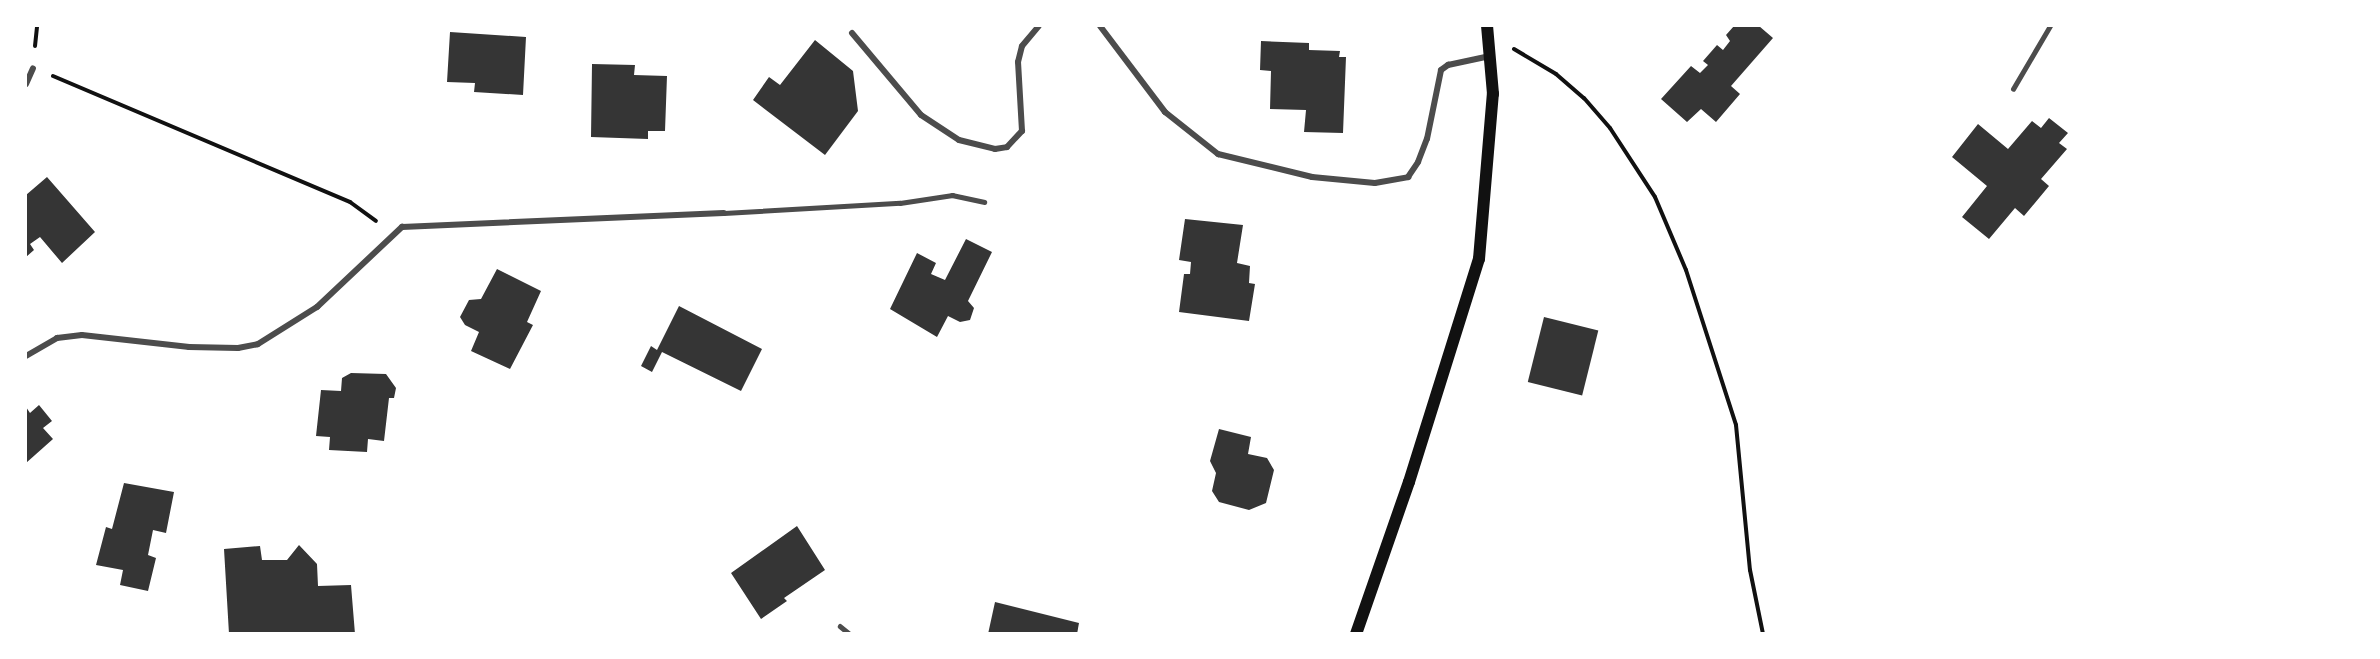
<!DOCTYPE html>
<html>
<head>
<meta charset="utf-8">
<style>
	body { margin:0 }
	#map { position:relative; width:2380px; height:659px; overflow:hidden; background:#fff; font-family:Manrope,sans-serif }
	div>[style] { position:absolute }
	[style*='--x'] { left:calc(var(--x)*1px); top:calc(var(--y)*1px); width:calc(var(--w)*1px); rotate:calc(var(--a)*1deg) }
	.building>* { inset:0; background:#353535; transform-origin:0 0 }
	.path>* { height:4px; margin:-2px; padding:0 2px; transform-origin:2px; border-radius:2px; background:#111 }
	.service>* { height:4.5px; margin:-2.25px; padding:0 2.25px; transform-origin:2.25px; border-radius:2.25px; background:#4c4c4c }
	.minor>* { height:6px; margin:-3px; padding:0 3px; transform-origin:3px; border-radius:3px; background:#4c4c4c }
	.secondary>* { height:12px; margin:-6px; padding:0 6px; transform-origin:6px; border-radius:6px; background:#111 }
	span { translate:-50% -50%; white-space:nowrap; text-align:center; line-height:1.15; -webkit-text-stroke:4.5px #fff; paint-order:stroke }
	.frame { position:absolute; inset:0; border:27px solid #fff; pointer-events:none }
</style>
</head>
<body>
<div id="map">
	<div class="building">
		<i style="clip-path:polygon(1734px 26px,1759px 26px,1773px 38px,1731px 86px,1740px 94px,1716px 122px,1701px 109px,1687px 122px,1661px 99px,1691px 66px,1700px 73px,1708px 65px,1703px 61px,1717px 45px,1723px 50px,1730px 41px,1726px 35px)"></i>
		<i style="clip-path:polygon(450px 32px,526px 37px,523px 95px,474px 92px,475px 83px,447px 82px)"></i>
		<i style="clip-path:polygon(815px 40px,853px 71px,858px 111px,825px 155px,753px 100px,769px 77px,780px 85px)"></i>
		<i style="clip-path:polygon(1261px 41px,1309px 43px,1309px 50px,1340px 51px,1339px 57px,1346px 57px,1343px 133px,1304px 132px,1306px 110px,1270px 109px,1271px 71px,1260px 70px)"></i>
		<i style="clip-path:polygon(592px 64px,635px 65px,634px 75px,667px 76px,665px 131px,648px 131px,648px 139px,591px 137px)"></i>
		<i style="clip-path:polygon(2049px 118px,2068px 133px,2059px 143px,2067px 149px,2041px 179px,2049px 186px,2024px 216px,2015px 208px,1989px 239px,1962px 217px,1987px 186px,1952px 157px,1978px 124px,2008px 149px,2032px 121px,2041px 128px)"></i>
		<i style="clip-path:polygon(47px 177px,95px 232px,62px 263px,40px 237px,30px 244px,34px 250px,26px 257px,26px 195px)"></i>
		<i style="clip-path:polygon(1185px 219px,1243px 225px,1237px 263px,1250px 266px,1249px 283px,1255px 284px,1249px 321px,1179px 312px,1184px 274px,1190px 274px,1191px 262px,1179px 260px)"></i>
		<i style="clip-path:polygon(966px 239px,992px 252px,968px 301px,974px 308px,970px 320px,960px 322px,948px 316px,937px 337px,890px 309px,917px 253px,936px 263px,931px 274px,945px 280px)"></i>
		<i style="clip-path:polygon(497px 269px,541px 291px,527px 322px,533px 325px,510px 369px,471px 351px,479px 332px,465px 325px,460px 317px,469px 300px,481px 299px)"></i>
		<i style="clip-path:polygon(679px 306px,762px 349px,741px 391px,662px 352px,652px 372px,641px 366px,651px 346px,657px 350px)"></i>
		<i style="left:1544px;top:317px;width:56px;height:67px;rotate:14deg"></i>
		<i style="clip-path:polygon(351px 373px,386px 374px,396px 388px,394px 398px,389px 398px,384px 441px,368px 439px,367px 452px,329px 450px,330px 437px,316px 436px,321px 390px,341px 391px,342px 378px)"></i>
		<i style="clip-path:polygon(39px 405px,52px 421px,43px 428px,53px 439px,26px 463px,26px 407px,30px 413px)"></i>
		<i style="clip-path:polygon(1219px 429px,1251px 437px,1248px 454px,1267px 458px,1274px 470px,1266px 503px,1249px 510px,1219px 502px,1212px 491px,1216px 473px,1210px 461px)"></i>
		<i style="clip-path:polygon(124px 483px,174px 492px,166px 533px,153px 530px,148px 555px,156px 558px,148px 591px,120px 585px,123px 570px,96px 565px,106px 527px,112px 529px)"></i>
		<i style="clip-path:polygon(797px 526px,825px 570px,784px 598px,787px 601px,761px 619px,731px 573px)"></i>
		<i style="clip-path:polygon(299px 545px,317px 564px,318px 586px,351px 585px,355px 634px,229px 634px,224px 549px,260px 546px,262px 560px,287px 560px)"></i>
		<i style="clip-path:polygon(995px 602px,1079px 623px,1077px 634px,988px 634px)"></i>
	</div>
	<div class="path">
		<i style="--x:35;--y:46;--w:20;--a:-84"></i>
		<i style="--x:1514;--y:49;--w:49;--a:30.8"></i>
		<i style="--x:1556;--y:74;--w:37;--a:41"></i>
		<i style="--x:1584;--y:98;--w:40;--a:49"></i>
		<i style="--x:1610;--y:128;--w:82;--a:56.9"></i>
		<i style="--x:1655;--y:197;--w:79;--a:67"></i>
		<i style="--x:1686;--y:270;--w:163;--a:72.1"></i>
		<i style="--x:1736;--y:425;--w:146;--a:84.5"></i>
		<i style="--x:1750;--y:570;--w:65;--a:78.5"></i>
		<i style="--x:53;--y:76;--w:323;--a:23"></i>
		<i style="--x:350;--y:202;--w:32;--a:36"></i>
	</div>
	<div class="service">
		<i style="--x:2013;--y:89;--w:73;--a:-59.6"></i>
		<i style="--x:724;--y:213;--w:176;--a:-3.3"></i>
		<i style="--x:900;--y:203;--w:53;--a:-8.7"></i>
		<i style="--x:952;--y:195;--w:33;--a:12"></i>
		<i style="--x:840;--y:626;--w:13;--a:39"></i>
	</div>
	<div class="minor">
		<i style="--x:1100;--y:26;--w:108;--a:52.9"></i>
		<i style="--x:1165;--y:112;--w:68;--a:38.4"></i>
		<i style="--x:1218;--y:154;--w:97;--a:13.7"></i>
		<i style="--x:1312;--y:177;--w:63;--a:5.4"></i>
		<i style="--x:1375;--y:183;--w:34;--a:-10"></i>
		<i style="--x:1408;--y:177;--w:18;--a:-56"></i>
		<i style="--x:1418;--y:162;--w:25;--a:-69"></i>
		<i style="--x:1427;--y:139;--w:70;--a:-78.5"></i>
		<i style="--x:1441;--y:70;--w:9;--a:-36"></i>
		<i style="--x:1448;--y:65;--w:43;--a:-12.1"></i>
		<i style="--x:852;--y:33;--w:107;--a:49.9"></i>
		<i style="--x:921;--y:115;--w:45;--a:33.3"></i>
		<i style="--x:959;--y:140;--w:37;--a:14"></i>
		<i style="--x:995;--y:149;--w:12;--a:-9"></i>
		<i style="--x:1007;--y:147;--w:22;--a:-47"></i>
		<i style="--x:1022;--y:131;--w:69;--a:-93.3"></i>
		<i style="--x:1018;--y:62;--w:16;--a:-76"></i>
		<i style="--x:1022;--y:46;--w:26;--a:-50"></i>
		<i style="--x:26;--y:84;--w:17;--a:-66"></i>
		<i style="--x:26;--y:356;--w:36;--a:-30"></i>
		<i style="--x:57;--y:338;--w:25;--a:-7"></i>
		<i style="--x:82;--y:335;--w:108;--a:6.4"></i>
		<i style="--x:189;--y:347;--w:49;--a:1.2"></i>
		<i style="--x:238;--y:348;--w:20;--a:-11"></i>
		<i style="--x:258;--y:344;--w:70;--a:-32.1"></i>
		<i style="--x:317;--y:307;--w:117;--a:-43.3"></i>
		<i style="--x:402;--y:227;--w:322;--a:-2.5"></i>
	</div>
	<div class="secondary">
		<i style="--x:1356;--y:634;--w:161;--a:-70.8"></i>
		<i style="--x:1409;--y:482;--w:234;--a:-72.6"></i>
		<i style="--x:1479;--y:259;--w:166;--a:-85.2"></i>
		<i style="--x:1493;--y:94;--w:68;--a:-95"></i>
	</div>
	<div class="frame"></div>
</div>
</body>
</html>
